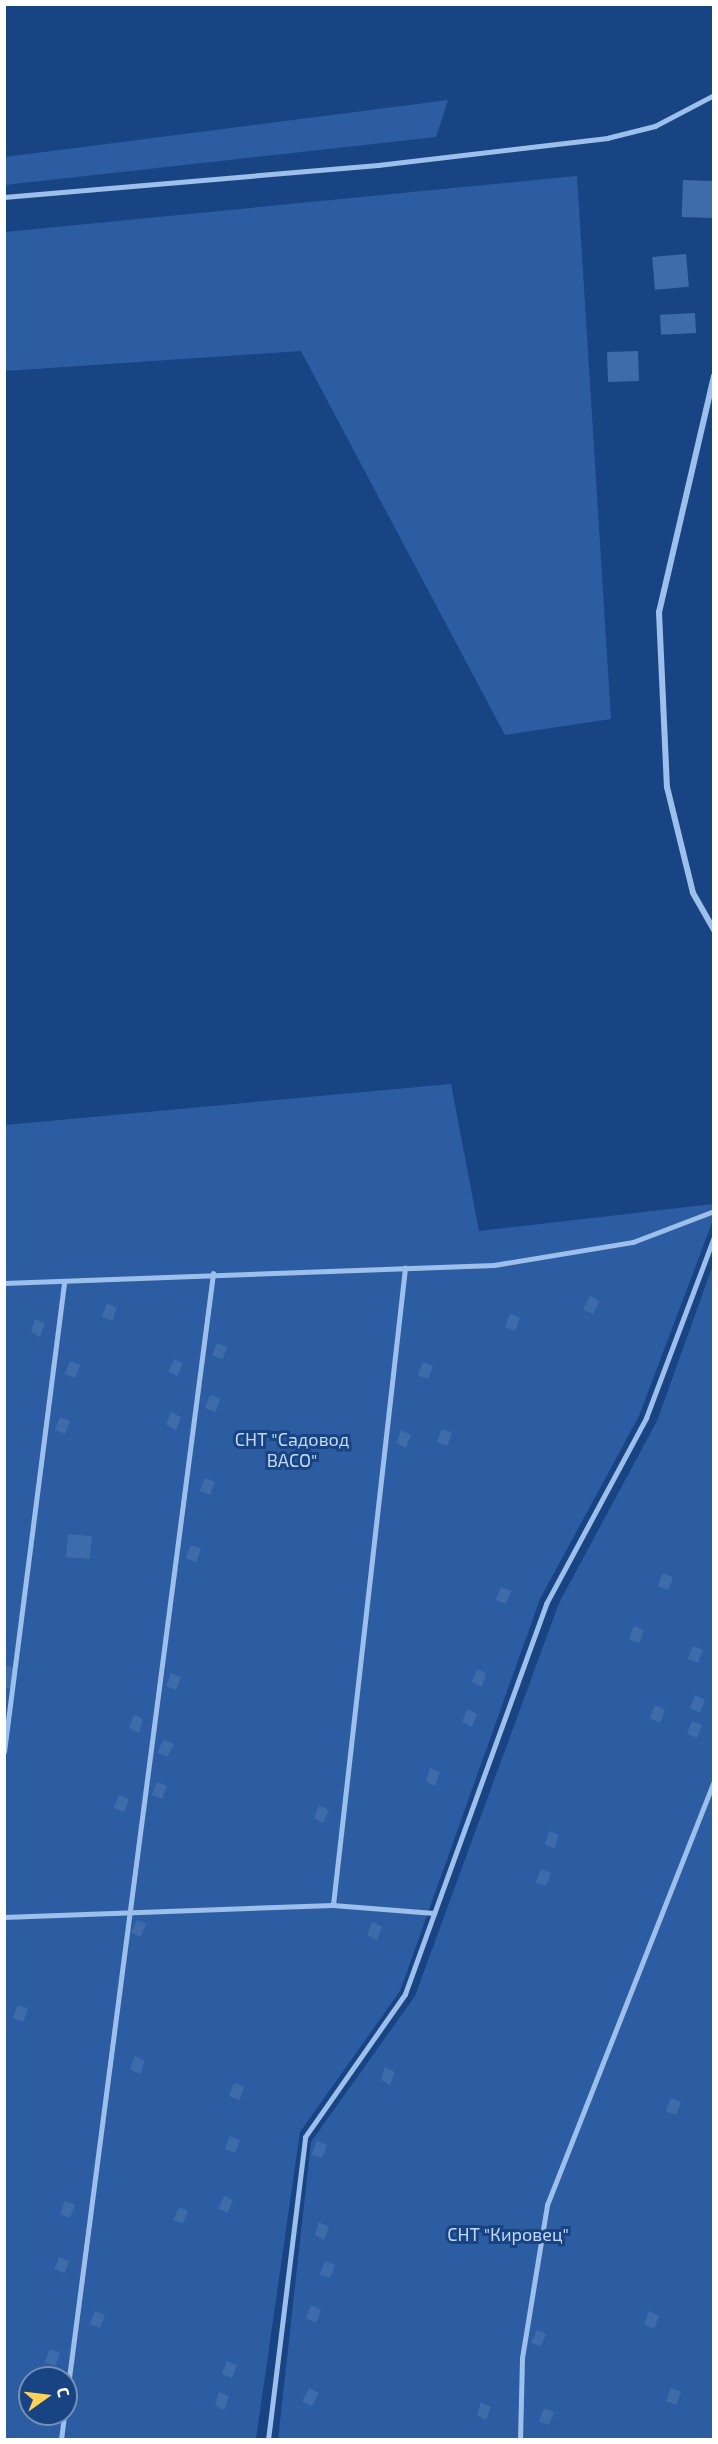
<!DOCTYPE html>
<html>
<head>
<meta charset="utf-8">
<style>
	body { margin:0 }
	#map { position:relative; width:718px; height:2444px; overflow:hidden; background:#194483; font-family:"Exo 2",sans-serif }
	div>[style] { position:absolute }
	[style*='--x'] { left:calc(var(--x)*1px); top:calc(var(--y)*1px); width:calc(var(--w)*1px); rotate:calc(var(--a)*1deg) }
	.green>* { inset:0; background:#2c5da2 }
	.building>* { inset:0; background:#3e6baa; transform-origin:0 0 }
	.service>* { height:4.5px; margin:-2.25px; padding:0 2.25px; transform-origin:2.25px; border-radius:2.25px; background:#9dbfeb }
	.minor>* { height:6px; margin:-3px; padding:0 3px; transform-origin:3px; border-radius:3px; background:#9dbfeb }
	span { translate:-50% -50%; white-space:nowrap; text-align:center; line-height:1.15; -webkit-text-stroke:6px #194483; paint-order:stroke }
	.park-label { font-size:18px; color:#c2d9f9 }
	.frame { position:absolute; inset:0; border:6px solid #fff; pointer-events:none }
	.north { position:absolute; left:18px; top:2366px; width:60px; height:60px; box-sizing:border-box; background:#194483; border:2px solid #758fb5; border-radius:50%; rotate:76deg; font-size:16px; font-weight:700; line-height:24px; text-align:center; color:#fff }
	.north::after { content:''; display:block; margin:auto; width:21px; height:27px; background:#ffd358; clip-path:polygon(50% 0,100% 100%,50% 72%,0 100%) }
</style>
</head>
<body>
<div id="map">
	<div class="green">
		<i style="clip-path:polygon(448px 100px,436px 137px,5px 185px,5px 157px)"></i>
		<i style="clip-path:polygon(577px 176px,611px 719px,505px 735px,301px 351px,5px 371px,5px 232px)"></i>
		<i style="clip-path:polygon(evenodd,451px 1084px,479px 1231px,713px 1204px,713px 1220px,639px 1416px,540px 1599px,400px 1991px,300px 2132px,256px 2439px,5px 2440px,5px 1125px,451px 1084px,30px 2378px,66px 2378px,66px 2414px,30px 2414px,30px 2378px)"></i>
		<i style="clip-path:polygon(713px 1265px,713px 2439px,278px 2440px,311px 2142px,415px 1996px,559px 1603px,657px 1421px)"></i>
	</div>
	<div class="building">
		<i style="left:683px;top:180px;width:31px;height:37px;rotate:2deg"></i>
		<i style="left:686px;top:254px;width:33px;height:34px;rotate:85deg"></i>
		<i style="left:695px;top:313px;width:20px;height:35px;rotate:87deg"></i>
		<i style="left:638px;top:351px;width:30px;height:31px;rotate:88deg"></i>
		<i style="left:590px;top:1296px;width:11px;height:15px;rotate:27deg"></i>
		<i style="clip-path:polygon(107px 1303px,117px 1308px,112px 1321px,102px 1316px)"></i>
		<i style="left:510px;top:1314px;width:11px;height:14px;rotate:22deg"></i>
		<i style="clip-path:polygon(35px 1319px,45px 1323px,40px 1337px,31px 1332px)"></i>
		<i style="left:217px;top:1343px;width:11px;height:13px;rotate:22deg"></i>
		<i style="left:174px;top:1359px;width:10px;height:14px;rotate:24deg"></i>
		<i style="left:70px;top:1361px;width:11px;height:14px;rotate:22deg"></i>
		<i style="left:423px;top:1362px;width:11px;height:14px;rotate:22deg"></i>
		<i style="left:210px;top:1395px;width:11px;height:14px;rotate:22deg"></i>
		<i style="clip-path:polygon(171px 1412px,181px 1417px,176px 1430px,166px 1425px)"></i>
		<i style="left:60px;top:1417px;width:11px;height:14px;rotate:22deg"></i>
		<i style="left:442px;top:1429px;width:11px;height:14px;rotate:22deg"></i>
		<i style="clip-path:polygon(401px 1430px,411px 1435px,406px 1448px,396px 1443px)"></i>
		<i style="left:205px;top:1478px;width:11px;height:14px;rotate:22deg"></i>
		<i style="left:68px;top:1534px;width:24px;height:23px;rotate:5deg"></i>
		<i style="left:191px;top:1545px;width:11px;height:14px;rotate:22deg"></i>
		<i style="left:663px;top:1573px;width:11px;height:14px;rotate:22deg"></i>
		<i style="left:501px;top:1587px;width:11px;height:14px;rotate:22deg"></i>
		<i style="left:634px;top:1626px;width:11px;height:14px;rotate:22deg"></i>
		<i style="left:693px;top:1646px;width:11px;height:14px;rotate:22deg"></i>
		<i style="clip-path:polygon(4px 1666px,14px 1667px,11px 1689px,4px 1688px)"></i>
		<i style="clip-path:polygon(477px 1669px,486px 1673px,482px 1687px,472px 1682px)"></i>
		<i style="left:171px;top:1673px;width:11px;height:14px;rotate:22deg"></i>
		<i style="clip-path:polygon(695px 1695px,705px 1700px,700px 1713px,690px 1708px)"></i>
		<i style="clip-path:polygon(655px 1705px,665px 1710px,660px 1723px,650px 1718px)"></i>
		<i style="clip-path:polygon(467px 1709px,477px 1714px,472px 1727px,462px 1722px)"></i>
		<i style="clip-path:polygon(134px 1715px,143px 1719px,139px 1733px,129px 1728px)"></i>
		<i style="left:692px;top:1721px;width:11px;height:14px;rotate:22deg"></i>
		<i style="left:164px;top:1739px;width:11px;height:15px;rotate:27deg"></i>
		<i style="clip-path:polygon(430px 1768px,440px 1772px,435px 1786px,426px 1781px)"></i>
		<i style="left:157px;top:1782px;width:11px;height:14px;rotate:22deg"></i>
		<i style="left:119px;top:1795px;width:11px;height:14px;rotate:22deg"></i>
		<i style="clip-path:polygon(319px 1805px,329px 1810px,323px 1823px,314px 1818px)"></i>
		<i style="clip-path:polygon(549px 1831px,559px 1835px,554px 1849px,545px 1844px)"></i>
		<i style="left:541px;top:1869px;width:11px;height:14px;rotate:22deg"></i>
		<i style="left:137px;top:1920px;width:10px;height:14px;rotate:24deg"></i>
		<i style="clip-path:polygon(372px 1922px,382px 1927px,377px 1940px,367px 1935px)"></i>
		<i style="left:18px;top:2005px;width:11px;height:14px;rotate:22deg"></i>
		<i style="clip-path:polygon(135px 2056px,145px 2061px,140px 2074px,130px 2069px)"></i>
		<i style="clip-path:polygon(385px 2067px,395px 2072px,390px 2085px,381px 2080px)"></i>
		<i style="left:234px;top:2083px;width:11px;height:14px;rotate:22deg"></i>
		<i style="left:671px;top:2098px;width:11px;height:14px;rotate:22deg"></i>
		<i style="left:230px;top:2136px;width:11px;height:14px;rotate:22deg"></i>
		<i style="left:317px;top:2141px;width:11px;height:14px;rotate:22deg"></i>
		<i style="left:224px;top:2196px;width:10px;height:14px;rotate:24deg"></i>
		<i style="left:65px;top:2201px;width:11px;height:14px;rotate:22deg"></i>
		<i style="left:179px;top:2207px;width:10px;height:14px;rotate:24deg"></i>
		<i style="clip-path:polygon(319px 2222px,329px 2227px,324px 2240px,315px 2235px)"></i>
		<i style="left:59px;top:2257px;width:11px;height:13px;rotate:22deg"></i>
		<i style="left:325px;top:2261px;width:11px;height:14px;rotate:22deg"></i>
		<i style="clip-path:polygon(311px 2305px,321px 2310px,316px 2323px,306px 2318px)"></i>
		<i style="left:95px;top:2311px;width:11px;height:14px;rotate:22deg"></i>
		<i style="clip-path:polygon(649px 2311px,659px 2316px,654px 2329px,644px 2324px)"></i>
		<i style="left:537px;top:2330px;width:10px;height:14px;rotate:24deg"></i>
		<i style="left:50px;top:2349px;width:11px;height:14px;rotate:22deg"></i>
		<i style="left:227px;top:2361px;width:11px;height:14px;rotate:22deg"></i>
		<i style="left:309px;top:2388px;width:11px;height:15px;rotate:27deg"></i>
		<i style="left:671px;top:2388px;width:11px;height:14px;rotate:22deg"></i>
		<i style="clip-path:polygon(219px 2392px,229px 2396px,224px 2410px,215px 2405px)"></i>
		<i style="clip-path:polygon(481px 2402px,491px 2407px,486px 2420px,477px 2415px)"></i>
		<i style="left:544px;top:2408px;width:11px;height:14px;rotate:22deg"></i>
	</div>
	<div class="service">
		<i style="--x:4;--y:197;--w:375;--a:-4.9"></i>
		<i style="--x:378;--y:165;--w:231;--a:-6.7"></i>
		<i style="--x:607;--y:138;--w:49;--a:-14"></i>
		<i style="--x:655;--y:126;--w:67;--a:-27.7"></i>
		<i style="--x:4;--y:1283;--w:490;--a:-2.1"></i>
		<i style="--x:494;--y:1265;--w:141;--a:-9.4"></i>
		<i style="--x:633;--y:1242;--w:87;--a:-20.9"></i>
		<i style="--x:4;--y:1752;--w:474;--a:-82.7"></i>
		<i style="--x:333;--y:1905;--w:641;--a:-83.55"></i>
		<i style="--x:4;--y:1917;--w:329;--a:-2.1"></i>
		<i style="--x:333;--y:1905;--w:101;--a:4.5"></i>
		<i style="--x:66;--y:2401;--w:1137;--a:-82.57"></i>
		<i style="--x:61;--y:2440;--w:26;--a:-83"></i>
		<i style="--x:268;--y:2440;--w:305;--a:-83"></i>
		<i style="--x:305;--y:2137;--w:174;--a:-55"></i>
		<i style="--x:405;--y:1994;--w:415;--a:-70.1"></i>
		<i style="--x:546;--y:1604;--w:211;--a:-61.7"></i>
		<i style="--x:646;--y:1418;--w:193;--a:-69.4"></i>
		<i style="--x:520;--y:2440;--w:82;--a:-88.6"></i>
		<i style="--x:522;--y:2358;--w:155;--a:-80.7"></i>
		<i style="--x:547;--y:2205;--w:456;--a:-68.5"></i>
	</div>
	<div class="minor">
		<i style="--x:714;--y:376;--w:242;--a:103.1"></i>
		<i style="--x:659;--y:612;--w:175;--a:87.4"></i>
		<i style="--x:667;--y:787;--w:109;--a:76.2"></i>
		<i style="--x:693;--y:893;--w:43;--a:60.4"></i>
	</div>
	<div class="park-label">
		<span style="left:292px;top:1450px">СНТ "Садовод<br>ВАСО"</span>
		<span style="left:508px;top:2234px">СНТ "Кировец"</span>
	</div>
	<div class="frame"></div>
	<div class="north">С</div>
</div>
</body>
</html>
